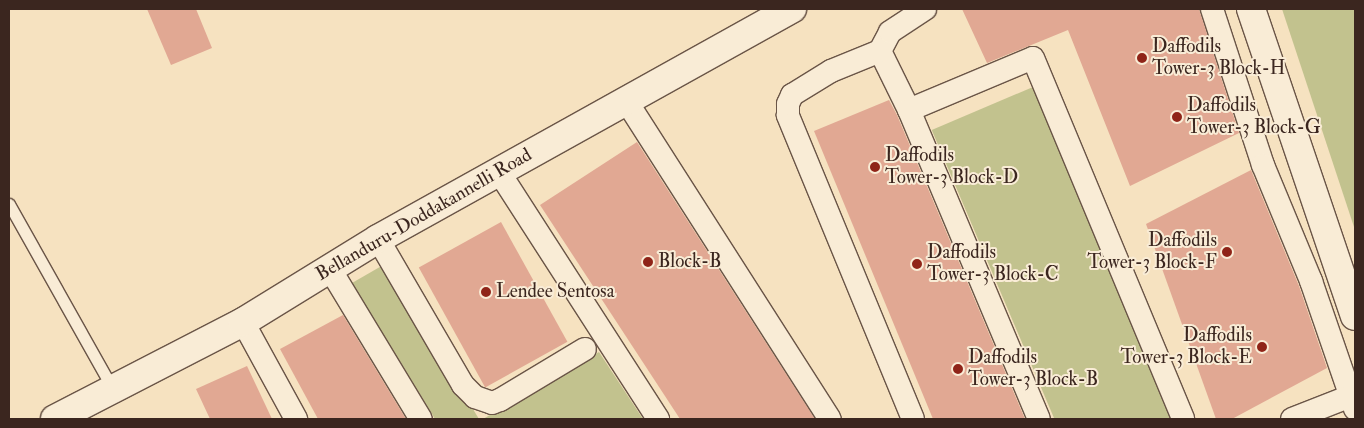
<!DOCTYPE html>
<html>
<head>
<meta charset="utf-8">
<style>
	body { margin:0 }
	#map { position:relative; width:1364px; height:428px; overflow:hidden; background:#f6e2c0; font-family:"IM FELL Double Pica",serif }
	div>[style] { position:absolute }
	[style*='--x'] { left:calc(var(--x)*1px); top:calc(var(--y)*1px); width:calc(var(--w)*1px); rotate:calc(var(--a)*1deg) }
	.green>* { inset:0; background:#c2c28e; transform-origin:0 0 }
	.building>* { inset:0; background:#e1a893; transform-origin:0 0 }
	.roads { filter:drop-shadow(1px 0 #6a5547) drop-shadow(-1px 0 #6a5547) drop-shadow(0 1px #6a5547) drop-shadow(0 -1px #6a5547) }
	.lane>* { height:11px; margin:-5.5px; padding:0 5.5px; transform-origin:5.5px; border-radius:5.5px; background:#f9ecd6 }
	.street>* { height:22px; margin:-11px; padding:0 11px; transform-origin:11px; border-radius:11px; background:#f9ecd6 }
	.secondary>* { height:28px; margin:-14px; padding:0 14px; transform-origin:14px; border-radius:14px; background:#f9ecd6 }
	.dots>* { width:14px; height:14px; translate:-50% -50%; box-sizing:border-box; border:2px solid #f9ecd6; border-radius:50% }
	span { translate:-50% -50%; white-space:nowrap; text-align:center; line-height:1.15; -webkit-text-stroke:4px #f9ecd6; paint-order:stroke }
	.poi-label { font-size:19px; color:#3b261f }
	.left { translate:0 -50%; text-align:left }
	.right { translate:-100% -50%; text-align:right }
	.street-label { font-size:19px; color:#3b261f }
	.frame { position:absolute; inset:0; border:10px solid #3b261f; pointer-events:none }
</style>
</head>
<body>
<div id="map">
	<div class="green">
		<i style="clip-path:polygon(1282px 9px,1355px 9px,1355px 230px)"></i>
		<i style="left:1033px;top:87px;width:361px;height:110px;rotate:67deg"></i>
		<i style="clip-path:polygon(385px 264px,479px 419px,435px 419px,352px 283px)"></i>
		<i style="clip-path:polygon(599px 352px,643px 419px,483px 419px)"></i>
	</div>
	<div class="building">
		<i style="clip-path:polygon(147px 9px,196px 9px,212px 48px,171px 65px)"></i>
		<i style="clip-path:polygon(962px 9px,1199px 9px,1239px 133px,1130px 186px,1068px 30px,987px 63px)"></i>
		<i style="clip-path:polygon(889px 100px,897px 115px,1025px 419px,933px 419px,814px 131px)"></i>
		<i style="clip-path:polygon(637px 142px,815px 419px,680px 419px,540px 205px)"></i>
		<i style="clip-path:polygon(1251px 170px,1299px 286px,1327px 368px,1232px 419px,1216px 419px,1146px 224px)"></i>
		<i style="left:501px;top:222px;width:137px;height:94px;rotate:61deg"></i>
		<i style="clip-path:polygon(343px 315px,406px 419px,318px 419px,280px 349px)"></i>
		<i style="clip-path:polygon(247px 366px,272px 419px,210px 419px,196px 389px)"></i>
	</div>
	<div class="roads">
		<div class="lane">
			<i style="--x:9;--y:204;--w:212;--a:60.7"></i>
		</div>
		<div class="street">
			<i style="--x:1212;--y:9;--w:164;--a:71.9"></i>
			<i style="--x:1263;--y:165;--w:126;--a:67.5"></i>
			<i style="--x:1311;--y:281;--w:135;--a:71"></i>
			<i style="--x:880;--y:51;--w:66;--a:63.8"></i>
			<i style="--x:909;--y:110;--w:335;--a:67.2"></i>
			<i style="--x:627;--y:102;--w:376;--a:57.4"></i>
			<i style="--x:909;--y:110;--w:134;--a:-22.8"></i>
			<i style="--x:1033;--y:58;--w:391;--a:67.4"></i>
			<i style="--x:499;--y:172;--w:294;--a:57.2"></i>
			<i style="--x:378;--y:239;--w:169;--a:59.8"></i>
			<i style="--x:463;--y:385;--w:17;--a:45"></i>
			<i style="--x:475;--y:397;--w:18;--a:19"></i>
			<i style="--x:492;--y:403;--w:9;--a:-21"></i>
			<i style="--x:500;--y:400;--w:99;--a:-31"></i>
			<i style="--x:330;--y:269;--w:175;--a:58.8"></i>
			<i style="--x:243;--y:322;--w:111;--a:61.3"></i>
			<i style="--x:913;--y:419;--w:329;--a:-112.4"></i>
			<i style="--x:788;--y:115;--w:11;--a:-90"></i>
			<i style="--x:788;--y:104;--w:10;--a:-66"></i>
			<i style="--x:792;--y:95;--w:46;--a:-31.6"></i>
			<i style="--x:831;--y:71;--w:53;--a:-22.2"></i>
			<i style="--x:880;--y:51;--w:21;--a:-62"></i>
			<i style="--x:890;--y:32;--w:42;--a:-33.3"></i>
			<i style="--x:1292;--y:419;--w:63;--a:-21.3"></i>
		</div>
		<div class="secondary">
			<i style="--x:1251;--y:9;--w:324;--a:71.3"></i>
			<i style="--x:55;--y:419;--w:212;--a:-27.3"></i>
			<i style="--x:243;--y:322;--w:158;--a:-31.6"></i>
			<i style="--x:378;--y:239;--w:474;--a:-29.1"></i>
		</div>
	</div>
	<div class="dots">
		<i style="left:1142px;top:58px;background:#8f2418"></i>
		<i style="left:1177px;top:117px;background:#8f2418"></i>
		<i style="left:875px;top:167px;background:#8f2418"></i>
		<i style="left:1227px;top:252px;background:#8f2418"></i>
		<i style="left:648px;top:262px;background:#8f2418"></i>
		<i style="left:917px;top:264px;background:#8f2418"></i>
		<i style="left:486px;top:292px;background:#8f2418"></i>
		<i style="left:1262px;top:347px;background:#8f2418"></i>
		<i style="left:958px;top:369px;background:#8f2418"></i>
	</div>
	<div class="poi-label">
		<span class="left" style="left:1152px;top:58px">Daffodils<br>Tower-3 Block-H</span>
		<span class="left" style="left:1187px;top:117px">Daffodils<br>Tower-3 Block-G</span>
		<span class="left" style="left:885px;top:167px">Daffodils<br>Tower-3 Block-D</span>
		<span class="right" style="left:1217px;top:252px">Daffodils<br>Tower-3 Block-F</span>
		<span class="left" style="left:927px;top:264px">Daffodils<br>Tower-3 Block-C</span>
		<span class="left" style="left:658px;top:262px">Block-B</span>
		<span class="left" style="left:496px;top:292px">Lendee Sentosa</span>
		<span class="right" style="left:1252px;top:347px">Daffodils<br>Tower-3 Block-E</span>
		<span class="left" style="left:968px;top:369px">Daffodils<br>Tower-3 Block-B</span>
	</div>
	<div class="street-label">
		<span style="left:424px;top:215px;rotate:-30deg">Bellanduru-Doddakannelli Road</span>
	</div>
	<div class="frame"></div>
</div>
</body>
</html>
